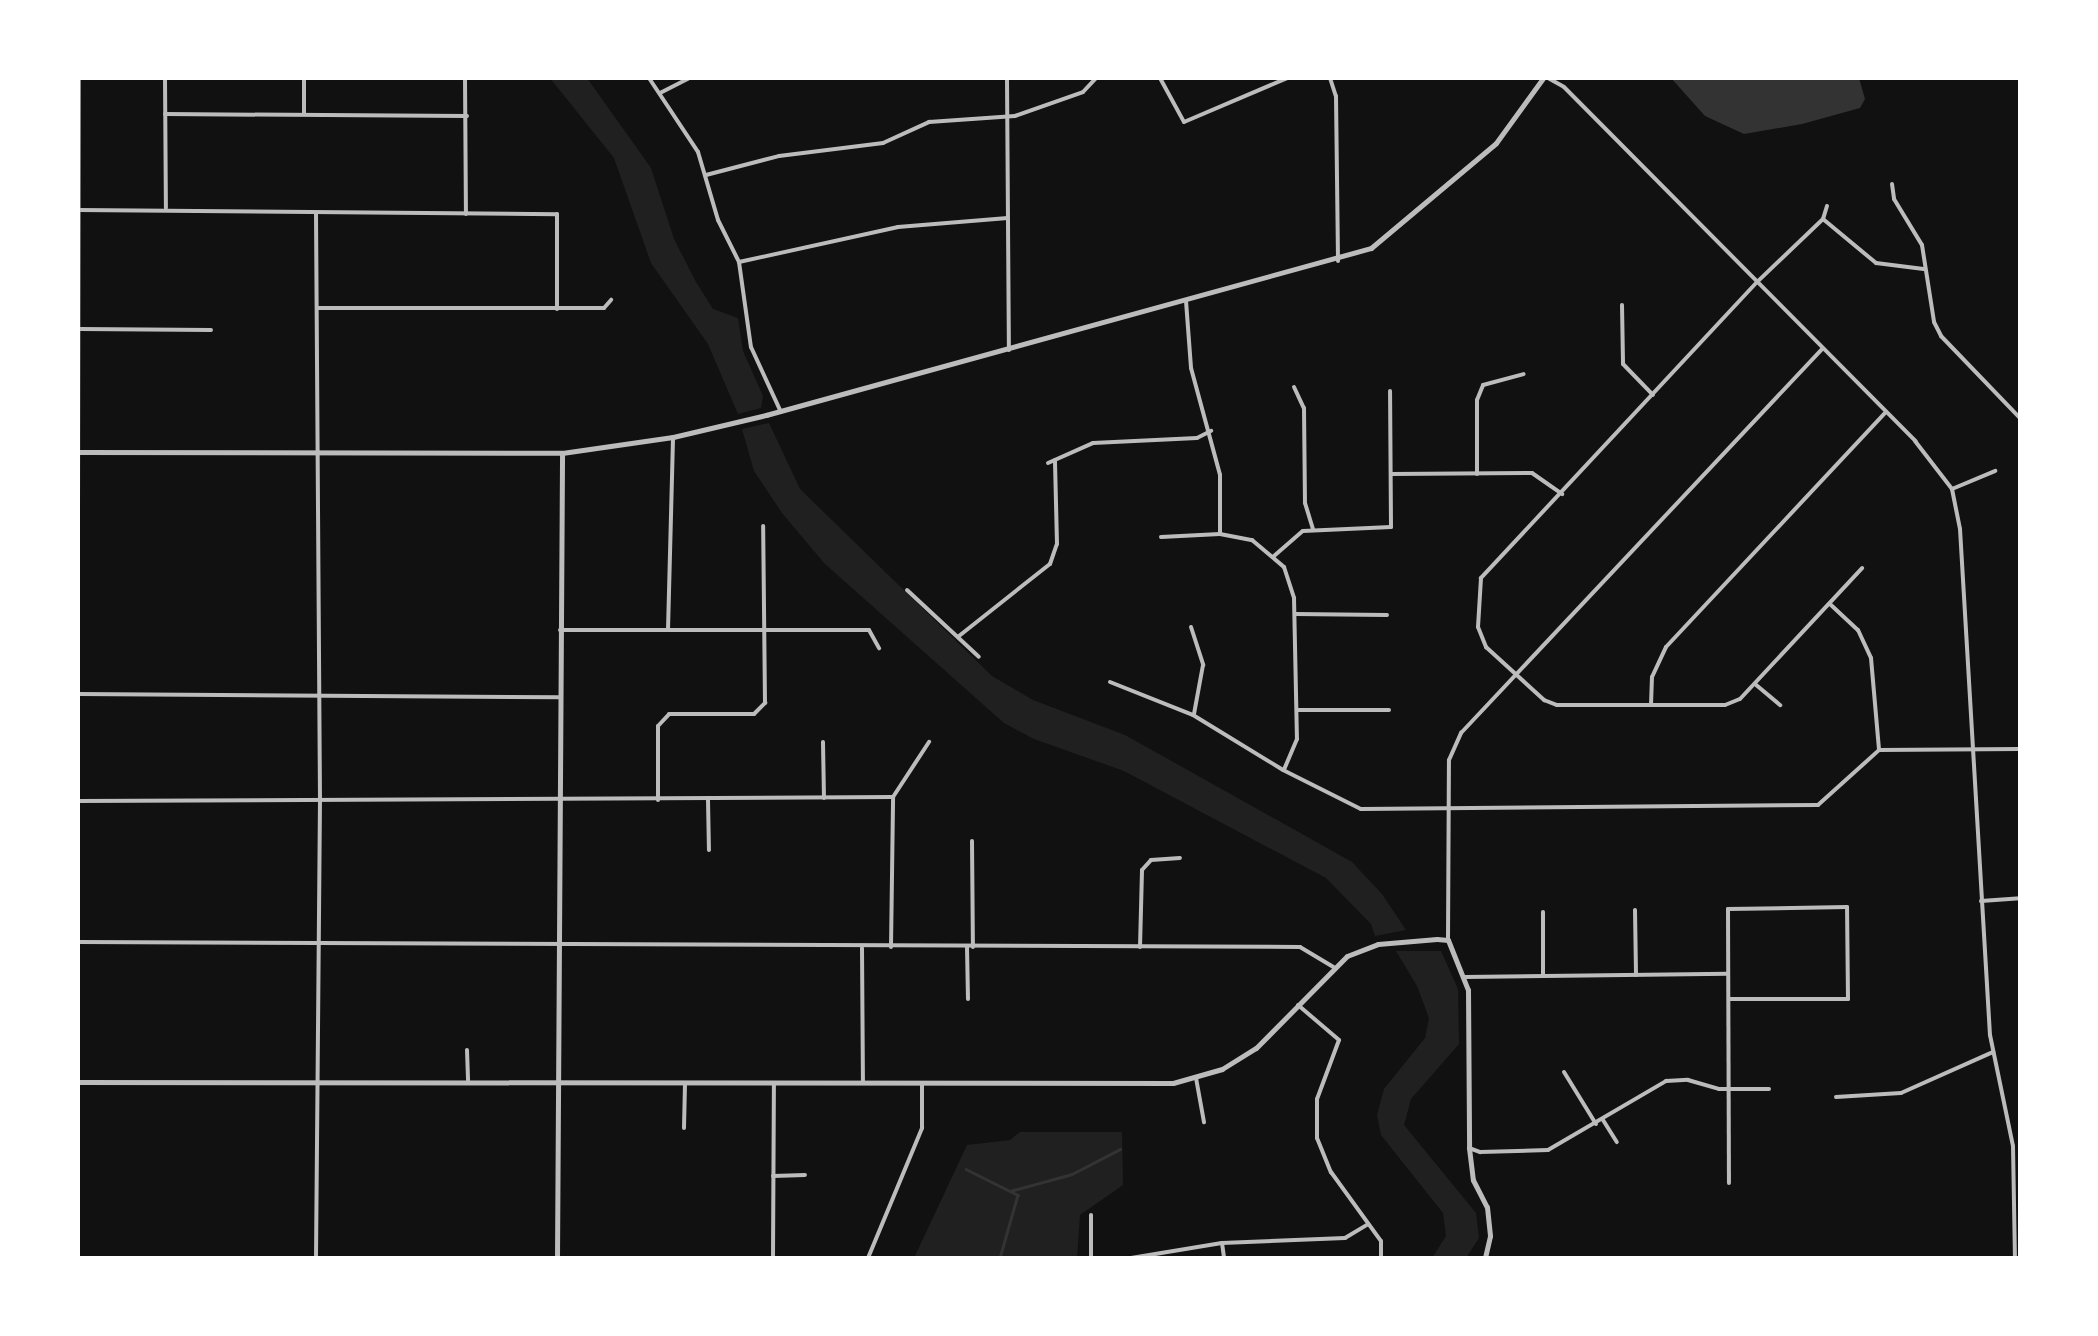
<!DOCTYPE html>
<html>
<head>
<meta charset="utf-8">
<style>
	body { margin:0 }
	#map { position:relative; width:2098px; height:1336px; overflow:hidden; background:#111; font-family:Raleway,sans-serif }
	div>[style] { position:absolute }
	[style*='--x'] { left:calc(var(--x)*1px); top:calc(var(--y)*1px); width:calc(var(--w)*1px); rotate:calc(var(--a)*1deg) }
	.green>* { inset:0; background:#202020 }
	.water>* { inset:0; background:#333 }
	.stream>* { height:2.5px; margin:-1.25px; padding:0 1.25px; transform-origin:1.25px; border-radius:1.25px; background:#333 }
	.minor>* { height:4px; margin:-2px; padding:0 2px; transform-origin:2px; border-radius:2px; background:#bcbcbc }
	.tertiary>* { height:5px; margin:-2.5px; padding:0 2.5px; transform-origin:2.5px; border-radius:2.5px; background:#bcbcbc }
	span { translate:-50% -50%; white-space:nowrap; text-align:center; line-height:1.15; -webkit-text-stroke:10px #fff; paint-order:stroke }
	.frame { position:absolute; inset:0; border:80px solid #fff; pointer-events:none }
</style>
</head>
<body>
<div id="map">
	<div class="green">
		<i style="clip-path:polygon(550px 78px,587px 78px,651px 168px,674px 239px,696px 282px,713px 309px,738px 318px,743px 351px,763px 396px,761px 408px,738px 414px,708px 344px,651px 263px,614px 158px)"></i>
		<i style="clip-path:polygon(769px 423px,800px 489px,992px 676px,1033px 700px,1125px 735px,1352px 862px,1382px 894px,1406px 930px,1375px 936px,1371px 924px,1326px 878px,1124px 771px,1034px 739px,1004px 723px,824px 563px,782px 513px,754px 471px,742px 429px)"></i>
		<i style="clip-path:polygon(1396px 951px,1441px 951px,1458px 989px,1459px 1044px,1411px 1099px,1404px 1125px,1476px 1213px,1479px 1238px,1466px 1258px,1432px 1258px,1446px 1236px,1443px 1213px,1381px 1135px,1377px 1115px,1384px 1089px,1425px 1038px,1429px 1018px,1417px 986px)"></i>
		<i style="clip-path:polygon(1020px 1132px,1122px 1132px,1123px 1185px,1080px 1215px,1077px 1258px,914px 1258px,967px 1145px,1010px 1140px)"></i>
	</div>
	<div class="water">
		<i style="clip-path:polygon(1671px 78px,1859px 78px,1865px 99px,1860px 108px,1802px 124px,1744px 134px,1705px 116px)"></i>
	</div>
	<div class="stream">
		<i style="--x:966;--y:1169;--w:58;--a:26.6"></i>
		<i style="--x:1018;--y:1195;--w:66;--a:105.9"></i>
		<i style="--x:1010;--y:1191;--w:64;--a:-15.3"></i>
		<i style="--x:1072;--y:1174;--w:54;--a:-27.5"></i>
	</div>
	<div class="minor">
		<i style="--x:165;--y:78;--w:130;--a:89.6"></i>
		<i style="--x:465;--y:78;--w:136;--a:89.6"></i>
		<i style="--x:649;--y:78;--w:89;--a:56.5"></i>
		<i style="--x:698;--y:152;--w:71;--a:73.6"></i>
		<i style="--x:718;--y:220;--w:47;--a:63.4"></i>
		<i style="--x:739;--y:262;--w:86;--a:82"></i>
		<i style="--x:751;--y:347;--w:69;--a:65.3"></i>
		<i style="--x:1007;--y:78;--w:272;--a:89.6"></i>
		<i style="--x:1160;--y:78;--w:50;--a:61.4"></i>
		<i style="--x:1184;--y:122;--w:112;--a:-23.1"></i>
		<i style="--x:1330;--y:78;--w:19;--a:72"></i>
		<i style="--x:1336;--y:96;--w:165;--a:89.3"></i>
		<i style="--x:1548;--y:78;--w:18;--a:29"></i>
		<i style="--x:1564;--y:87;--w:499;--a:45.2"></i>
		<i style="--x:1915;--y:441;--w:61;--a:52.4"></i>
		<i style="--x:1952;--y:489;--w:41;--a:78.7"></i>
		<i style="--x:1960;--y:529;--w:507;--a:86.61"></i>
		<i style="--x:1990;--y:1035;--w:113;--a:78.3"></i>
		<i style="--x:2013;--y:1146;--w:112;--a:89"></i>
		<i style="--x:660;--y:93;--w:33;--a:-27"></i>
		<i style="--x:304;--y:113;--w:35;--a:-90"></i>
		<i style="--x:165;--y:114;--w:302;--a:0.4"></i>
		<i style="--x:706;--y:175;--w:75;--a:-14.6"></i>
		<i style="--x:779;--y:156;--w:105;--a:-7.1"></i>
		<i style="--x:883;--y:143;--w:51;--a:-24.5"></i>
		<i style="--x:929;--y:122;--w:86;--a:-4"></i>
		<i style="--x:1015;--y:116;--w:72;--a:-19.4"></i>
		<i style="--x:1083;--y:92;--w:19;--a:-47"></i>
		<i style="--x:1892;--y:184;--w:15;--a:82"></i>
		<i style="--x:1894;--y:199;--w:54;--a:58.7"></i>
		<i style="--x:1922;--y:245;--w:78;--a:81.1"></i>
		<i style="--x:1934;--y:322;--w:16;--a:63"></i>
		<i style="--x:1941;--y:336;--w:114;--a:46.1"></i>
		<i style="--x:1827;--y:206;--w:14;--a:107"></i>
		<i style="--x:1823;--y:219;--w:91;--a:136.3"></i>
		<i style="--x:1757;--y:282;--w:405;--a:133"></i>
		<i style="--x:1481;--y:578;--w:49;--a:93.5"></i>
		<i style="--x:1478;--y:627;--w:22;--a:68"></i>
		<i style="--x:1486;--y:647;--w:79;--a:42.4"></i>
		<i style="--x:1544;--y:700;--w:14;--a:21"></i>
		<i style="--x:1557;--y:705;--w:168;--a:0"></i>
		<i style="--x:1725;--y:705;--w:16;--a:-22"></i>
		<i style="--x:1740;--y:699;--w:179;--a:-47"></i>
		<i style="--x:78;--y:210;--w:479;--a:0.5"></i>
		<i style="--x:557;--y:214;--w:95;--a:90"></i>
		<i style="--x:1823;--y:219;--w:69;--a:39.7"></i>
		<i style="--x:1876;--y:263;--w:48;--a:7.1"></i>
		<i style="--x:739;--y:262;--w:163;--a:-12.4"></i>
		<i style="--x:898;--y:227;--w:110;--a:-4.7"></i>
		<i style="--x:1186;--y:301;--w:67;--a:85.7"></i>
		<i style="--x:1191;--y:368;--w:111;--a:74.8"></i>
		<i style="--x:1220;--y:475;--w:59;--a:90"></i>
		<i style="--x:1622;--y:305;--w:59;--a:89"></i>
		<i style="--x:1623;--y:364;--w:43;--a:45.9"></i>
		<i style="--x:318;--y:308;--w:286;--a:0"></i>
		<i style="--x:604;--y:308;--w:11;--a:-49"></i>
		<i style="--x:80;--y:329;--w:131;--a:0.4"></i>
		<i style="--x:1294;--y:387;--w:23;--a:65"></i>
		<i style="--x:1304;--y:408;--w:95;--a:89.4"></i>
		<i style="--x:1305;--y:503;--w:28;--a:73"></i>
		<i style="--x:1048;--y:463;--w:49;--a:-24"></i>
		<i style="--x:1093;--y:443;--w:104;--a:-2.8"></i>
		<i style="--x:1197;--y:438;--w:16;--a:-27"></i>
		<i style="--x:1391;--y:474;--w:141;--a:-0.4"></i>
		<i style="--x:1532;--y:473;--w:37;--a:35"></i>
		<i style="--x:1477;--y:474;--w:74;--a:-90"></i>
		<i style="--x:1477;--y:400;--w:16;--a:-68"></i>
		<i style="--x:1483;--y:385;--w:42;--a:-15"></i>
		<i style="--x:1952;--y:489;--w:47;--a:-22.7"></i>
		<i style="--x:78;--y:518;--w:440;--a:-89.9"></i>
		<i style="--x:78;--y:526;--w:129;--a:90"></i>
		<i style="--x:1161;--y:537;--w:59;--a:-2.9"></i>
		<i style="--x:1220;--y:534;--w:33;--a:11"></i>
		<i style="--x:1252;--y:540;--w:42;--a:40.2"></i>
		<i style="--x:1284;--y:567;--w:33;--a:72"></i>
		<i style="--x:1294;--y:598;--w:141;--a:88.8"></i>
		<i style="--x:1297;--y:739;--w:33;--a:113"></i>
		<i style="--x:1274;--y:556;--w:38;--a:-41"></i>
		<i style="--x:1303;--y:531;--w:88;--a:-2.6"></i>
		<i style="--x:1391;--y:527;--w:136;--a:-90.4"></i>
		<i style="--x:907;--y:590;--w:98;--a:42.9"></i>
		<i style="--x:1831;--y:605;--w:37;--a:43"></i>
		<i style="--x:1858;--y:630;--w:31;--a:65"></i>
		<i style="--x:1871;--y:658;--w:92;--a:85"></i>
		<i style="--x:1295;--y:614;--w:92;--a:0.6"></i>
		<i style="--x:1191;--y:627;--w:40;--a:72"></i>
		<i style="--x:1203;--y:665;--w:50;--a:100.4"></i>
		<i style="--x:560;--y:630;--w:309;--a:0"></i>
		<i style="--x:869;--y:630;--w:21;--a:61"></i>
		<i style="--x:668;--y:630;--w:193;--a:-88.5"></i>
		<i style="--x:959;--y:636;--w:116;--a:-38.4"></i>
		<i style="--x:1050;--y:564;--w:21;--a:-71"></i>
		<i style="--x:1057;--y:544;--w:84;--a:-91.4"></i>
		<i style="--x:1110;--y:682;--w:89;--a:21.7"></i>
		<i style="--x:1193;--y:715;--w:105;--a:31.4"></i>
		<i style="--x:1283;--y:770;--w:87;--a:26.6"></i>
		<i style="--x:1361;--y:809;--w:457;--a:-0.5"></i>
		<i style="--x:1818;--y:805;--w:82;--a:-42"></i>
		<i style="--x:1879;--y:750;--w:141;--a:-0.4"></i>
		<i style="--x:1755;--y:684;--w:33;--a:40"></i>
		<i style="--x:78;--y:694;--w:482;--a:0.4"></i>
		<i style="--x:1651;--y:705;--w:28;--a:-88"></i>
		<i style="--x:1652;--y:677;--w:33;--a:-65"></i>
		<i style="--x:1666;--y:647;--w:322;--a:-46.9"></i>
		<i style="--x:1297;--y:710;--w:92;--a:0"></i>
		<i style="--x:823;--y:742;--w:56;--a:89"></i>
		<i style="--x:658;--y:800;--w:74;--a:-90"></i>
		<i style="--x:658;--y:726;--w:16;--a:-47"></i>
		<i style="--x:669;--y:714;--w:85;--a:0"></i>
		<i style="--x:754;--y:714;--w:16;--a:-45"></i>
		<i style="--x:765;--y:703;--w:177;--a:-90.6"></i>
		<i style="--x:708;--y:800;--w:50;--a:88.9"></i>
		<i style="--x:78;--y:801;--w:815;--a:-0.28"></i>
		<i style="--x:972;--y:841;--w:106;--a:89.5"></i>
		<i style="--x:1981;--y:901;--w:39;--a:-4"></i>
		<i style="--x:1635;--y:910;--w:65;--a:89.1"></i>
		<i style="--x:1543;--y:912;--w:64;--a:90"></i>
		<i style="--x:1448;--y:940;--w:180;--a:-89.7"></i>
		<i style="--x:1449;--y:760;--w:30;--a:-66"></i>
		<i style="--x:1461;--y:733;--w:528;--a:-46.76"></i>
		<i style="--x:78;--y:942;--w:1222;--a:0.23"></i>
		<i style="--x:1300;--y:947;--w:39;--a:31"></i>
		<i style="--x:891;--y:947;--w:150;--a:-89.2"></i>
		<i style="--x:893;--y:797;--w:66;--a:-56.8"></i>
		<i style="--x:967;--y:947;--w:52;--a:88.9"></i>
		<i style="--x:1140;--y:947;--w:77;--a:-88.5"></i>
		<i style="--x:1142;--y:870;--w:13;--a:-48"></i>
		<i style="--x:1151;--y:860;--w:29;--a:-4"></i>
		<i style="--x:862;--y:948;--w:135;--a:89.6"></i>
		<i style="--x:1464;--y:977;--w:264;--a:-0.7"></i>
		<i style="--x:1729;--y:999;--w:119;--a:0"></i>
		<i style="--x:1848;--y:999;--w:92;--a:-90.6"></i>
		<i style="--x:1847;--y:907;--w:119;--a:179"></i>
		<i style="--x:1728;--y:909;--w:274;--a:89.8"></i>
		<i style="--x:1298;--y:1005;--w:54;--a:40.5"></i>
		<i style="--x:1339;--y:1040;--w:63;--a:110.4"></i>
		<i style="--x:1317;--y:1099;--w:39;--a:90"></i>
		<i style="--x:1317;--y:1138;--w:37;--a:68"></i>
		<i style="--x:1331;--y:1172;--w:85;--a:54.1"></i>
		<i style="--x:1381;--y:1241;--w:17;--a:90"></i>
		<i style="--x:467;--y:1050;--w:30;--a:88"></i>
		<i style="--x:1564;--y:1072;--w:61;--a:58.4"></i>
		<i style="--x:1196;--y:1078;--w:45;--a:79.7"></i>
		<i style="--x:1836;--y:1097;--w:65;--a:-3.5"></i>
		<i style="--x:1901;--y:1093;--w:101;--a:-24"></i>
		<i style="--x:1603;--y:1120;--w:26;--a:58"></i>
		<i style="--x:684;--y:1128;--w:45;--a:-88.7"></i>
		<i style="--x:1469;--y:1148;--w:12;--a:20"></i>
		<i style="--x:1480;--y:1152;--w:68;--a:-1.7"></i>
		<i style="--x:1548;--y:1150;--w:137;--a:-30.3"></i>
		<i style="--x:1666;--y:1081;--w:22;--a:-3"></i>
		<i style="--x:1688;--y:1080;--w:32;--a:16"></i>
		<i style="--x:1719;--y:1089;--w:50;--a:0"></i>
		<i style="--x:773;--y:1176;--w:32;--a:-2"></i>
		<i style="--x:1222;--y:1243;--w:15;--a:82"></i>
		<i style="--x:316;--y:1258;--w:457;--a:-89.5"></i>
		<i style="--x:320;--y:801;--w:587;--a:-90.39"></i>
		<i style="--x:773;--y:1258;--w:175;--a:-89.7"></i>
		<i style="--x:868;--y:1258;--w:141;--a:-67.4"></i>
		<i style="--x:922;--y:1128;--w:44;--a:-90"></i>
		<i style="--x:1091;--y:1258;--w:43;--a:-90"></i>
		<i style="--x:1131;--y:1258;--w:92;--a:-9.4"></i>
		<i style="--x:1222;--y:1243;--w:123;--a:-2.3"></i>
		<i style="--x:1345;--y:1238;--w:27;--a:-31"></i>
	</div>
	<div class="tertiary">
		<i style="--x:78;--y:452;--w:484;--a:0.1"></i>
		<i style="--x:562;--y:453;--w:112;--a:-8.2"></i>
		<i style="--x:673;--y:437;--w:96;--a:-13.3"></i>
		<i style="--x:766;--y:415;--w:628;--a:-15.43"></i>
		<i style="--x:1371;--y:248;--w:163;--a:-40"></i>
		<i style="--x:1496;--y:143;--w:80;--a:-54.1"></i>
		<i style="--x:78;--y:1082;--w:1095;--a:0.05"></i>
		<i style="--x:1173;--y:1083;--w:51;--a:-15.9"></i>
		<i style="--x:1222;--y:1069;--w:40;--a:-32"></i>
		<i style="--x:1256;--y:1048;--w:129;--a:-45.3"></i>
		<i style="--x:1347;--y:956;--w:33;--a:-21"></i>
		<i style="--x:1378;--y:944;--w:59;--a:-4.8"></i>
		<i style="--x:1437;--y:939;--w:11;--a:5"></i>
		<i style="--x:1448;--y:940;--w:54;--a:68.2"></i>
		<i style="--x:1468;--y:990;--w:158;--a:89.6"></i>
		<i style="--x:1469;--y:1148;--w:32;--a:83"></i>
		<i style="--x:1473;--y:1180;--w:30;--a:63"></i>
		<i style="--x:1487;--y:1207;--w:29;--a:84"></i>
		<i style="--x:1490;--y:1236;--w:23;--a:103"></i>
		<i style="--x:557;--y:1258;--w:805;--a:-89.64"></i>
	</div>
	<div class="frame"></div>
</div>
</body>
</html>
